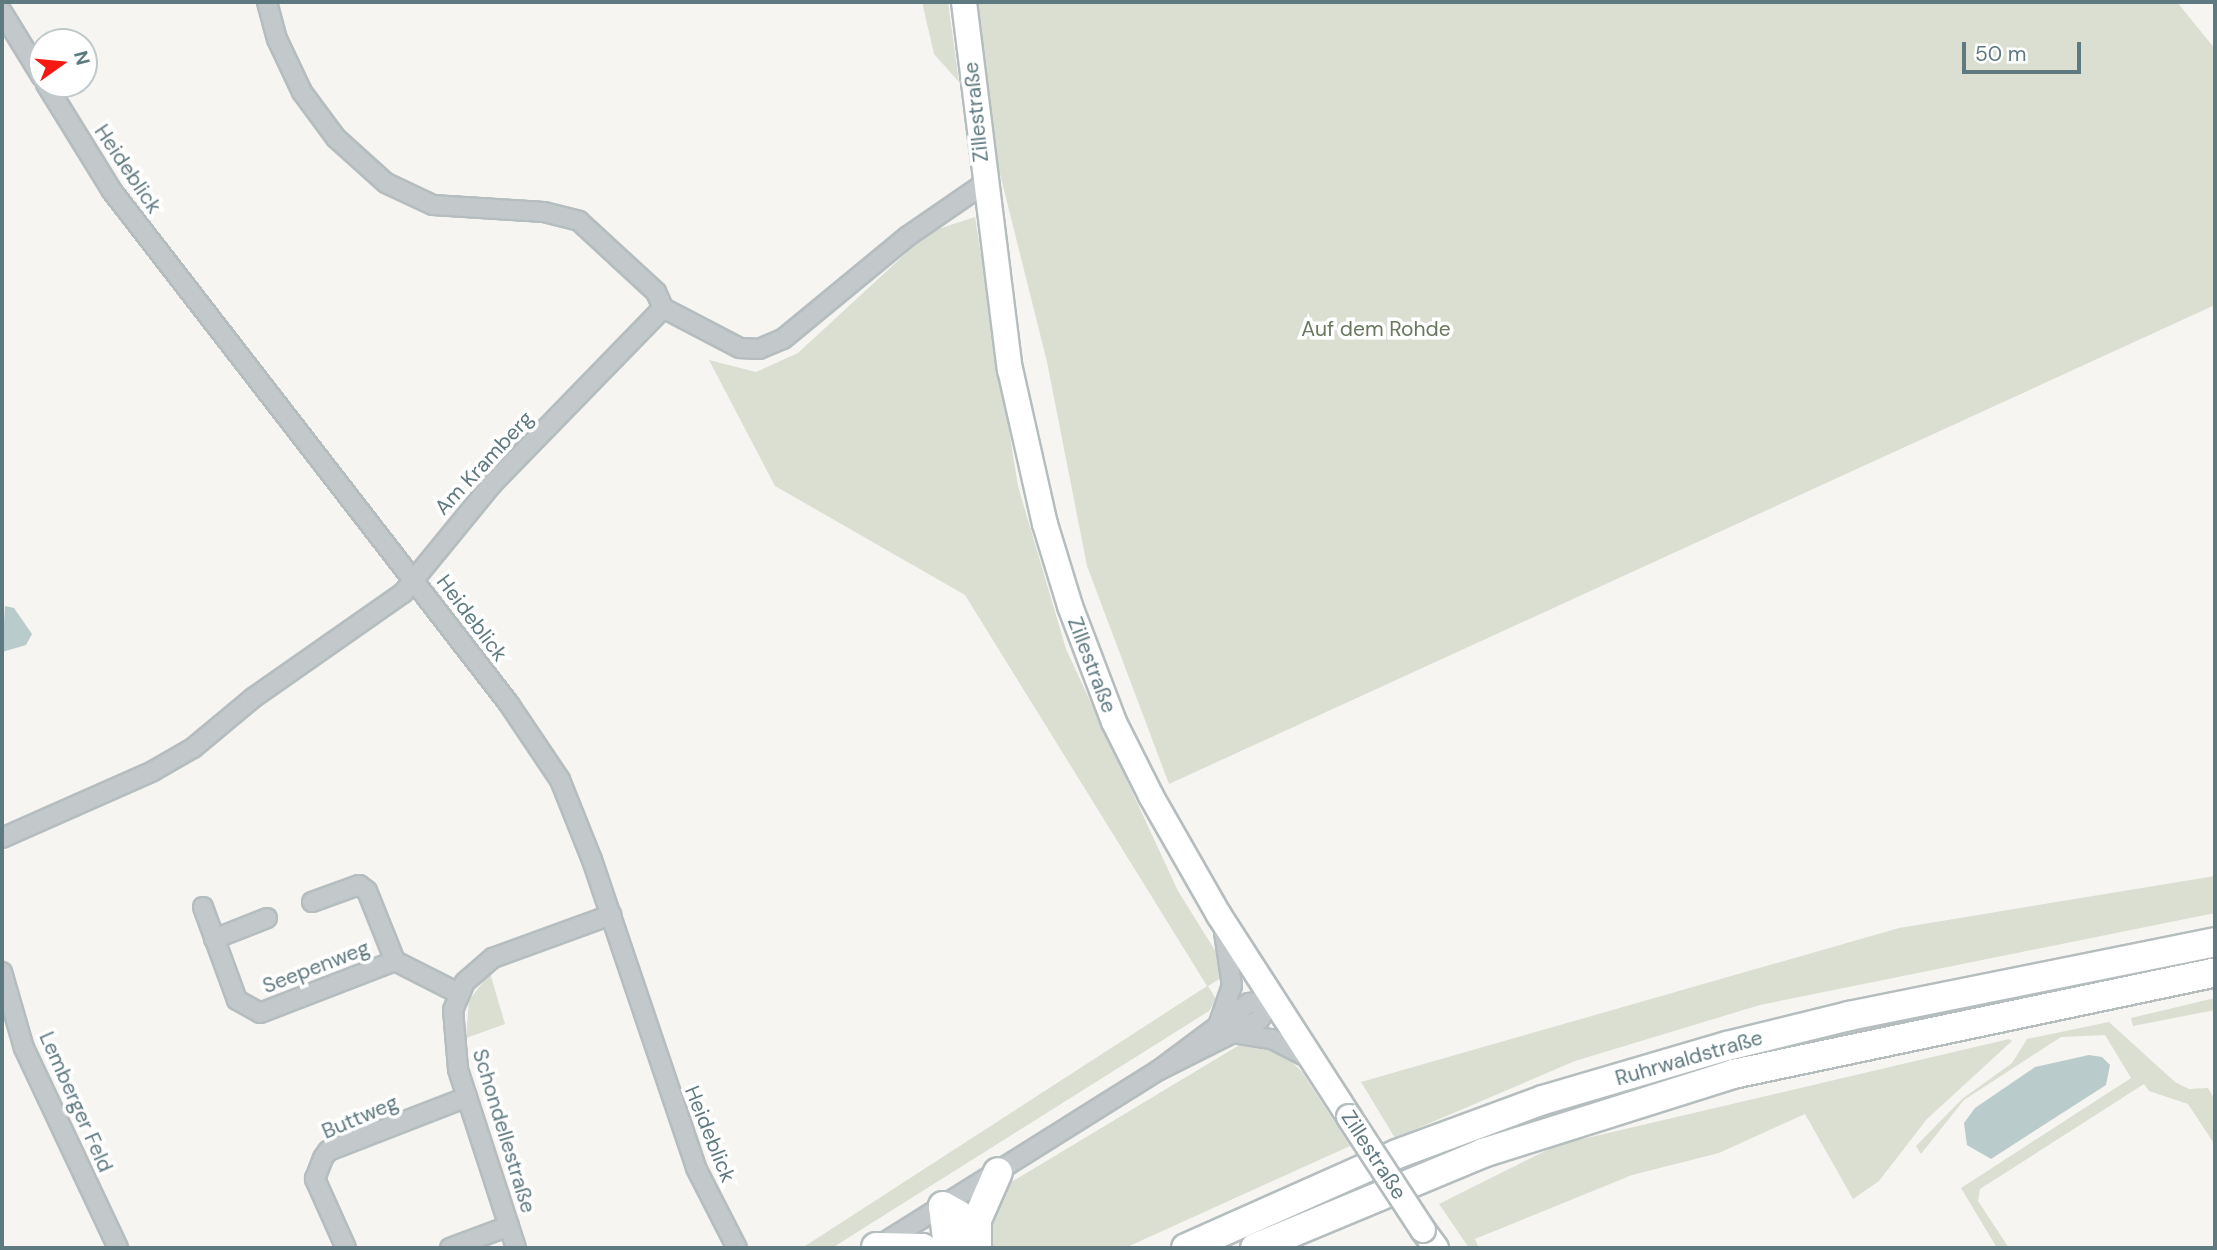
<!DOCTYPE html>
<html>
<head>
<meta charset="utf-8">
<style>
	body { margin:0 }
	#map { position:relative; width:2217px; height:1250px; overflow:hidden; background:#f6f5f2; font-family:"DM Sans",sans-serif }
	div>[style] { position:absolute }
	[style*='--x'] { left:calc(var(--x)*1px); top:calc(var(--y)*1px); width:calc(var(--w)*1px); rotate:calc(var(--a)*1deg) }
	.green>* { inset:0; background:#dadfd2 }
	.water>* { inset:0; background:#b9cbcb }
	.roads { filter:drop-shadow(2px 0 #b5bdbf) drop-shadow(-2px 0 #b5bdbf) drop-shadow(0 2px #b5bdbf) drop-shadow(0 -2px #b5bdbf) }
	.minor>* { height:18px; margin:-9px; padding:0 9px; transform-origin:9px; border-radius:9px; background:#c3c9cb }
	.secondary>* { height:24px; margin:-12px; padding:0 12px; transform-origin:12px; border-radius:12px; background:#fff }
	.trunk>* { height:28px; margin:-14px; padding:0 14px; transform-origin:14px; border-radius:14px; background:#fff }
	.bridges { filter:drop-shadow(2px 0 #b5bdbf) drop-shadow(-2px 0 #b5bdbf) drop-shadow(0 2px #b5bdbf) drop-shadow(0 -2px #b5bdbf) }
	.secondary-bridge>* { height:24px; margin:-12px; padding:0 12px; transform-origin:12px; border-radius:12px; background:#fff }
	span { translate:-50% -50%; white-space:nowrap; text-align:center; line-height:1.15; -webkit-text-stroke:7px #fff; paint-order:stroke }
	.street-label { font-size:21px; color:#5e7980 }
	.park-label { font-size:21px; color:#68785d }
	.frame { position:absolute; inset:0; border:4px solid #5e7980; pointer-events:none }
	.north { position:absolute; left:28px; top:28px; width:70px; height:70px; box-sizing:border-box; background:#fff; border:2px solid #bfc9cc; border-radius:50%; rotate:75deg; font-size:19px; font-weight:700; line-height:28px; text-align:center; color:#5e7980 }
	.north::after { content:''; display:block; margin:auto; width:24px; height:32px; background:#f51813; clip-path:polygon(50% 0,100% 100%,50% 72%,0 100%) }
	.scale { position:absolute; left:1962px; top:42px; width:119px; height:32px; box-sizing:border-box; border:4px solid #5e7980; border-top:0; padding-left:9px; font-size:21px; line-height:24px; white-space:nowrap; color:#5e7980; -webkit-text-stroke:5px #fff; paint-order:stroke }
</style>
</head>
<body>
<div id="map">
	<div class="green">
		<i style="clip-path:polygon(922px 2px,948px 2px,959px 82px,934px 54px)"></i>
		<i style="clip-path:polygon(975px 2px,2177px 2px,2215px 49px,2215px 305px,1169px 784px,1087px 566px,1047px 362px,994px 150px)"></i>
		<i style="clip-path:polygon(975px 217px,1018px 486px,1066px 649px,1178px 891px,1229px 973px,1208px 986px,1216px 999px,1209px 1011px,832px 1248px,802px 1248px,1207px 986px,965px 595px,775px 486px,709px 360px,756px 372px,798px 353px,929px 232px)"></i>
		<i style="clip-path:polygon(2215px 876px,2215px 913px,1760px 1005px,1575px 1061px,1395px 1138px,1361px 1082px,1899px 928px)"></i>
		<i style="clip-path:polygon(490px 973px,505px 1024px,466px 1038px,469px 1000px)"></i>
		<i style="clip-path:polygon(2215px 998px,2215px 1010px,2133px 1026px,2131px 1018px)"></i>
		<i style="clip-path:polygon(2109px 1022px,2175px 1082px,2189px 1089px,2208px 1088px,2215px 1100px,2215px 1145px,2188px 1104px,2149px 1091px,2144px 1084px,1980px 1189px,1978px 1201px,2009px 1248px,1997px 1248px,1961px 1188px,2131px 1078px,2105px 1035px,2061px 1037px,1964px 1100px,1921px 1154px,1916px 1146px,1962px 1099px,2012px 1063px,2027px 1039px)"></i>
		<i style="clip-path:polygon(2009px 1039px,2012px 1041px,1927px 1119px,1879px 1181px,1853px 1199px,1805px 1114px,1719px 1153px,1632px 1175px,1475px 1239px,1479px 1248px,1469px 1248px,1439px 1204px,1557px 1145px)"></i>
		<i style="clip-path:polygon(1246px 1041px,1277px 1047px,1302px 1072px,1350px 1146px,1125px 1248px,991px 1248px,987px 1234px,993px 1193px)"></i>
	</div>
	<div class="water">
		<i style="clip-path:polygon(5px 606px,14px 608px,32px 634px,26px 645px,2px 652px)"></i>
		<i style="clip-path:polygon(2089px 1055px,2102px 1057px,2110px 1065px,2106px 1085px,1991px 1159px,1967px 1145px,1964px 1123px,1975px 1108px,2035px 1067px)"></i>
	</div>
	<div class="roads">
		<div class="minor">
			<i style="--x:267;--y:2;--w:38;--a:75"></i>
			<i style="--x:277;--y:39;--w:59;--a:64.7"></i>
			<i style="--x:302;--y:92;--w:57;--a:53.5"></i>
			<i style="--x:336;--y:138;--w:67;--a:42"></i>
			<i style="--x:386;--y:183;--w:52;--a:25.1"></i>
			<i style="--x:433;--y:205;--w:111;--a:3.6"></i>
			<i style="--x:544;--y:212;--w:36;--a:14"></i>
			<i style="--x:579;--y:221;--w:105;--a:42.7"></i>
			<i style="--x:656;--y:292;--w:17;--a:66"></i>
			<i style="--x:2;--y:12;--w:76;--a:58.4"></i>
			<i style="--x:46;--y:84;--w:126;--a:58.3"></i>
			<i style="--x:112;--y:191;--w:649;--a:52.26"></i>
			<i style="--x:509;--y:704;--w:92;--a:56.1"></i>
			<i style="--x:560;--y:780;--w:86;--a:68.2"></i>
			<i style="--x:592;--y:860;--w:325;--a:71.3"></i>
			<i style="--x:696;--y:1168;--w:90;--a:62.9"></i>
			<i style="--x:663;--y:308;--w:87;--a:27.5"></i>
			<i style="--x:740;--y:348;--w:19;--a:3"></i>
			<i style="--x:759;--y:349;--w:26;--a:-23"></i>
			<i style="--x:783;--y:339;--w:162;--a:-39.5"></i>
			<i style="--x:908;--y:236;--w:93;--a:-34.5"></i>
			<i style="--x:2;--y:838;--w:165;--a:-23.9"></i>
			<i style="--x:153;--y:771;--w:46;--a:-29.9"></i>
			<i style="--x:193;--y:748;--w:78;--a:-39.8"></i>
			<i style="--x:253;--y:698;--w:183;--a:-35"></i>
			<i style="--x:403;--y:593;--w:142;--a:-50.7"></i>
			<i style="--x:493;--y:483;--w:244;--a:-45.8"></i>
			<i style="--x:312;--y:902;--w:50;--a:-19.9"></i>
			<i style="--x:359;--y:885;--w:10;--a:37"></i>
			<i style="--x:367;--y:891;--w:75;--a:68.2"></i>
			<i style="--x:395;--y:961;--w:71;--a:26.9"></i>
			<i style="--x:203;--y:907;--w:99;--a:69.9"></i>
			<i style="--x:237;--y:1000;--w:26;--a:29"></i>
			<i style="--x:260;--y:1013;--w:145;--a:-21.1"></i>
			<i style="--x:214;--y:939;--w:57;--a:-21.6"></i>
			<i style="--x:2;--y:972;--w:79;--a:73.9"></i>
			<i style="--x:24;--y:1048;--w:221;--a:64.8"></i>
			<i style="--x:1219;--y:1023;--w:39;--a:-71"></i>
			<i style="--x:1232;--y:986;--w:55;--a:-98.4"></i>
			<i style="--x:1233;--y:1033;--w:39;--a:9"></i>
			<i style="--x:1272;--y:1039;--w:42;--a:27.2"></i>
			<i style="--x:880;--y:1245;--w:329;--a:-32.1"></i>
			<i style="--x:1159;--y:1070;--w:112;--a:-36.7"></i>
			<i style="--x:1249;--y:1003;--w:24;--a:-7"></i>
			<i style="--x:1273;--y:1000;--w:24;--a:125"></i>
			<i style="--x:1259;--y:1020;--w:112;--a:153.4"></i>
			<i style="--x:346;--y:1248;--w:76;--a:-114.2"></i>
			<i style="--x:315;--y:1179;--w:22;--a:-69"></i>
			<i style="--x:323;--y:1158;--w:9;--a:-54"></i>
			<i style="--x:328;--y:1151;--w:149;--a:-21.2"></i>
			<i style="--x:450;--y:1248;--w:63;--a:-20.4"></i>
			<i style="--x:516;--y:1248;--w:188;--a:-108"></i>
			<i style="--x:458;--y:1069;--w:59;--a:-94.8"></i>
			<i style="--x:453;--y:1010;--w:30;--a:-67"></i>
			<i style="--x:465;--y:982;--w:37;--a:-41"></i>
			<i style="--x:493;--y:958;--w:126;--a:-20"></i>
		</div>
		<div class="secondary">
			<i style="--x:964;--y:2;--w:370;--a:82.9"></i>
			<i style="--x:1010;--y:369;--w:159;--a:77.3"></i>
			<i style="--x:1045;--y:524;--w:86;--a:73"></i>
			<i style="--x:1070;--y:606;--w:124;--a:69.2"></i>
			<i style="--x:1114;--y:722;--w:83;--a:63.4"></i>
			<i style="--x:1151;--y:796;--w:137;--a:60.3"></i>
			<i style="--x:1219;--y:915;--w:240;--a:57.2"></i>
			<i style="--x:1423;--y:1230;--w:22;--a:54"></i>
		</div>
		<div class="trunk">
			<i style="--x:876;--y:1247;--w:47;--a:1.2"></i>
			<i style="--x:948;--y:1248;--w:42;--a:-96.8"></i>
			<i style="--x:943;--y:1206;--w:18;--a:29"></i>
			<i style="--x:959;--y:1215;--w:37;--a:63"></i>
			<i style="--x:977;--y:1248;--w:28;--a:-90"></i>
			<i style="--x:977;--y:1220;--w:52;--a:-66.4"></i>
			<i style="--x:1186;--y:1248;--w:231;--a:-24"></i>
			<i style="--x:1397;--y:1154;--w:156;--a:-20.3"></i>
			<i style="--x:1543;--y:1100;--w:192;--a:-16.4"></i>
			<i style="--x:1727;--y:1046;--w:126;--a:-13.8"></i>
			<i style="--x:1849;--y:1016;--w:373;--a:-11.4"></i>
			<i style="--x:1255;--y:1248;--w:247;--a:-22.6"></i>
			<i style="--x:1483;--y:1153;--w:262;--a:-17.5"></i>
			<i style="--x:1733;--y:1074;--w:493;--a:-11.9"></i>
		</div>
	</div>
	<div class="bridges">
		<div class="secondary-bridge">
			<i style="--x:1349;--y:1117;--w:135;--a:56.8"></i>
		</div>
	</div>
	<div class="street-label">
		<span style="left:976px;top:112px;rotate:-96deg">Zillestraße</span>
		<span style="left:128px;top:169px;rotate:56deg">Heideblick</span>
		<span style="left:484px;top:463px;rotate:-47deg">Am Kramberg</span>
		<span style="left:472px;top:618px;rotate:53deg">Heideblick</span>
		<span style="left:1092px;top:665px;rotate:69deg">Zillestraße</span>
		<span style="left:316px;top:967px;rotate:-21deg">Seepenweg</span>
		<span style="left:1689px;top:1058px;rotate:-16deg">Ruhrwaldstraße</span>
		<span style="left:76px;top:1102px;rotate:66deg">Lemberger Feld</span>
		<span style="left:360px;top:1117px;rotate:-23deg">Buttweg</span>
		<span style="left:504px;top:1131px;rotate:73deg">Schondellestraße</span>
		<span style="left:710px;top:1134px;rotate:68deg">Heideblick</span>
		<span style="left:1374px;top:1155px;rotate:57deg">Zillestraße</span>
	</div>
	<div class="park-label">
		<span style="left:1376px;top:329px">Auf dem Rohde</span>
	</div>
	<div class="frame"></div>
	<div class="north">N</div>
	<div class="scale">50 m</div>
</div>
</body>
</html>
